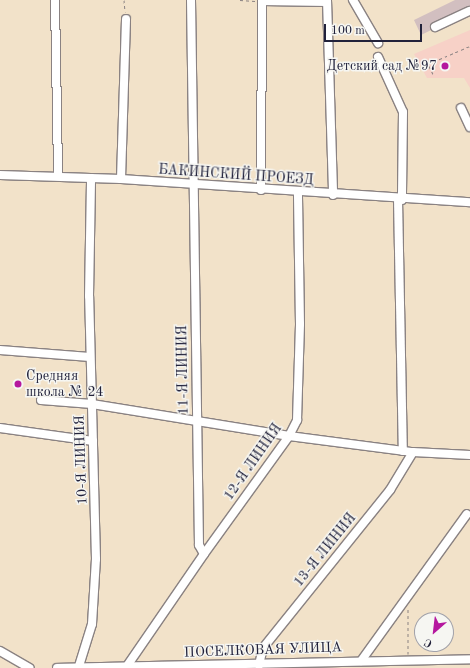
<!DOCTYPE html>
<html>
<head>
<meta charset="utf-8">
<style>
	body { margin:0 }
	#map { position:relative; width:470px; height:668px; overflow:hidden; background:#f2e2c9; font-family:"Old Standard TT",serif }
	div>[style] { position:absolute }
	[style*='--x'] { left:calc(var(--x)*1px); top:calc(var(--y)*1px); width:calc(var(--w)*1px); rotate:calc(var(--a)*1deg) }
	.built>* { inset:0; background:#f7d1c7 }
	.industrial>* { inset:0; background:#d2bfc0 }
	.path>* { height:1px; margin-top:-0.5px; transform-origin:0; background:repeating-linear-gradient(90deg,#8a8282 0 3px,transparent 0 6px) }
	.roads { filter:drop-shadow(1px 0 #8a8282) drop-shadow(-1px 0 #8a8282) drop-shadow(0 1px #8a8282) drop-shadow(0 -1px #8a8282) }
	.minor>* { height:8px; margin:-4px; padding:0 4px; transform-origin:4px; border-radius:4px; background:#fff }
	.dots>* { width:11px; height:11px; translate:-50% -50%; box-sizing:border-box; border:2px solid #f6f6f2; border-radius:50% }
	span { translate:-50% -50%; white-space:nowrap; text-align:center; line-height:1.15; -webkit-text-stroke:3px #f6f6f2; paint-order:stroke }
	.poi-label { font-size:14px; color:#22223b }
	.right { translate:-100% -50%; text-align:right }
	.left { translate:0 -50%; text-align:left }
	.street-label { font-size:14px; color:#22223b }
	.north { position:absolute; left:414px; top:612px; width:40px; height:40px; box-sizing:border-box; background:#f6f6f2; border:1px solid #a1a1a9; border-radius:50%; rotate:208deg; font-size:11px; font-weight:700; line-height:16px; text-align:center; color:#22223b }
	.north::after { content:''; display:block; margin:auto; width:14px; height:18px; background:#b5179e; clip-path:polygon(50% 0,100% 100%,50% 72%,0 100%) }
	.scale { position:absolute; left:324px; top:24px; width:98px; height:18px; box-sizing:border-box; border:2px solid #22223b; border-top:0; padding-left:5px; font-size:12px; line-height:14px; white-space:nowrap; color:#22223b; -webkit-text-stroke:3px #f6f6f2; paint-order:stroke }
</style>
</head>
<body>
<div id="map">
	<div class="built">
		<i style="clip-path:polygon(470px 30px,470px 88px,464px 78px,427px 78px,414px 54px)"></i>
	</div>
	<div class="industrial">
		<i style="clip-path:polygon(455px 0,470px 0,470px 11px,421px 35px,414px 20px)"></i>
	</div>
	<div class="path">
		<i style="--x:124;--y:0;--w:12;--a:85"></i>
		<i style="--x:240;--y:0;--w:15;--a:4"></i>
		<i style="--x:433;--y:74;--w:11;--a:-117"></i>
		<i style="--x:428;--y:64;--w:46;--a:-23.2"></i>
		<i style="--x:408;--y:654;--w:45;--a:-90"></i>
	</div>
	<div class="roads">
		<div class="minor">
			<i style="--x:55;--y:0;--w:176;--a:89"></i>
			<i style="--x:191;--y:0;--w:545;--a:89.16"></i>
			<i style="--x:199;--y:545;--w:10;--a:61"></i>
			<i style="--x:327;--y:0;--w:195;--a:88.2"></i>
			<i style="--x:353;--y:0;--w:50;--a:59.8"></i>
			<i style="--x:262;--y:1;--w:65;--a:0.9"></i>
			<i style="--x:435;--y:27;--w:38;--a:-25"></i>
			<i style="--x:378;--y:57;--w:60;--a:65.6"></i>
			<i style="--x:403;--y:112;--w:88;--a:90.7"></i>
			<i style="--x:461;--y:108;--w:21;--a:65"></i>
			<i style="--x:0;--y:175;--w:121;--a:1.9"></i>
			<i style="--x:121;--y:179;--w:350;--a:3.8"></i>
			<i style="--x:121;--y:179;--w:160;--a:-88.2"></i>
			<i style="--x:261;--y:190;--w:190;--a:-89.7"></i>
			<i style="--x:398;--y:199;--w:252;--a:88.9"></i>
			<i style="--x:0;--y:350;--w:90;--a:4.4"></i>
			<i style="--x:41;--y:400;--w:51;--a:4.5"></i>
			<i style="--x:92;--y:404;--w:200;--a:9.2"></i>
			<i style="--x:289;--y:436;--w:125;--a:7.4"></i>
			<i style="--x:413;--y:452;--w:57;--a:3"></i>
			<i style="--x:0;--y:428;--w:94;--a:8"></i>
			<i style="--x:0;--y:651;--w:34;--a:30"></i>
			<i style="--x:361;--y:661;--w:181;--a:-54.2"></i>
			<i style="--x:259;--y:665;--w:17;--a:-77"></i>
			<i style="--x:263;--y:648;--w:203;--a:-51.2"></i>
			<i style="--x:390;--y:490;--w:44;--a:-58.8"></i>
			<i style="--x:79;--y:666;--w:44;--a:-72.8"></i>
			<i style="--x:92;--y:624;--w:65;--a:-86.5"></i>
			<i style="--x:96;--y:559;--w:263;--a:-91.5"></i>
			<i style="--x:89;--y:296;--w:118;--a:-89"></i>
			<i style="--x:127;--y:666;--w:136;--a:-55.5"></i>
			<i style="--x:204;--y:554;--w:145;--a:-54.2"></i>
			<i style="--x:289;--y:436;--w:18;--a:-63"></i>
			<i style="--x:297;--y:420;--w:96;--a:-88.2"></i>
			<i style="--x:300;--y:324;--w:132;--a:-90.9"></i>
			<i style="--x:57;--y:668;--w:413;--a:-1.2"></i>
		</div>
	</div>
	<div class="dots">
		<i style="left:445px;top:66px;background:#b5179e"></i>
		<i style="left:18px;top:384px;background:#b5179e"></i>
	</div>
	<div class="poi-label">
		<span class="right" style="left:437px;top:66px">Детский сад №97</span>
		<span class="left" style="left:26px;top:384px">Средняя<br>школа № 24</span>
	</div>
	<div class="street-label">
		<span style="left:236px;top:175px;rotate:4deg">БАКИНСКИЙ ПРОЕЗД</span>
		<span style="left:183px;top:370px;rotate:-91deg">11-Я ЛИНИЯ</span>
		<span style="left:81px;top:460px;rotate:-92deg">10-Я ЛИНИЯ</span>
		<span style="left:253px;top:462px;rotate:-55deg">12-Я ЛИНИЯ</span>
		<span style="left:325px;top:550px;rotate:-51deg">13-Я ЛИНИЯ</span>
		<span style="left:263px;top:650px;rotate:-2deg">ПОСЕЛКОВАЯ УЛИЦА</span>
	</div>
	<div class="north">С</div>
	<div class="scale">100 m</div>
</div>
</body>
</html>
